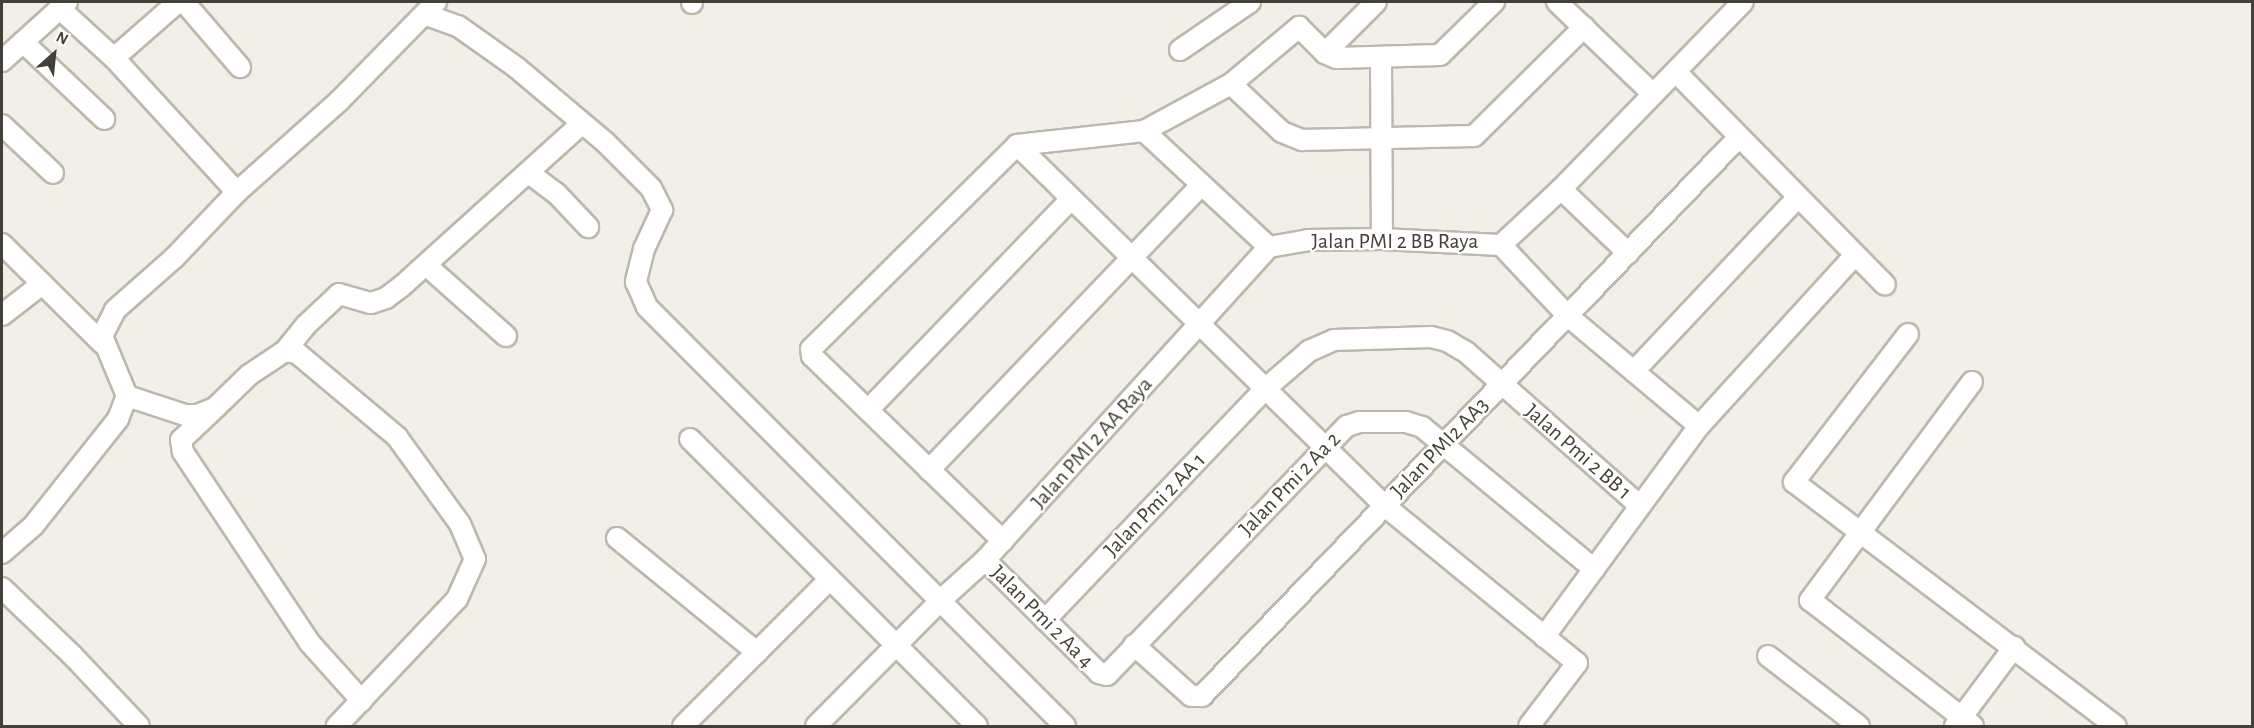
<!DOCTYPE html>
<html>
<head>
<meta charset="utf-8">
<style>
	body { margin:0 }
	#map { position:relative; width:2254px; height:728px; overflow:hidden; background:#f2efe8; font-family:"Alegreya Sans",sans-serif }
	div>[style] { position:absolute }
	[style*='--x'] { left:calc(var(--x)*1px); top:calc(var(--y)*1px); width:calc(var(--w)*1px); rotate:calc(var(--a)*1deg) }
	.roads { filter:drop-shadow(2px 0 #bcb8ab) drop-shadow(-2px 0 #bcb8ab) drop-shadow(0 2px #bcb8ab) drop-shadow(0 -2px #bcb8ab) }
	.minor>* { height:20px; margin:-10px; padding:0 10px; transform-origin:10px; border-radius:10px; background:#fff }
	span { translate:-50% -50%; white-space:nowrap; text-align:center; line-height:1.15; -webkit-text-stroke:4.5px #fff; paint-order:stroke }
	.street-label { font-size:22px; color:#444037 }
	.frame { position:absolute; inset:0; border:3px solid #444037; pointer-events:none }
	.north { position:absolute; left:24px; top:24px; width:60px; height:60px; -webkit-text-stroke:4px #fff; paint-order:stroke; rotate:27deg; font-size:16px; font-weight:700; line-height:24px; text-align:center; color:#444037 }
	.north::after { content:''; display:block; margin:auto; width:21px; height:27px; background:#444037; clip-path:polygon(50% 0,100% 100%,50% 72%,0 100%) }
</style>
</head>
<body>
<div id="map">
	<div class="roads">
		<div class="minor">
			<i style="--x:184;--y:2;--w:86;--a:49.3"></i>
			<i style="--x:692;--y:2;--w:1;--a:90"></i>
			<i style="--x:1557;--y:2;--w:133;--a:43.8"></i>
			<i style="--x:59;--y:8;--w:74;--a:42.3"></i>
			<i style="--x:114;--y:58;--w:182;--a:47.5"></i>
			<i style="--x:427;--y:15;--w:33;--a:20"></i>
			<i style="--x:458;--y:26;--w:72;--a:35.4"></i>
			<i style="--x:517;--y:68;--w:116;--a:40.1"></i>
			<i style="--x:606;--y:143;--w:64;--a:45"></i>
			<i style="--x:651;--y:188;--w:25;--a:63"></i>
			<i style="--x:662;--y:210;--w:43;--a:114.8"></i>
			<i style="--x:644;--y:249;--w:34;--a:104"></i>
			<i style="--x:636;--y:282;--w:27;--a:66"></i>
			<i style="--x:647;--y:307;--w:592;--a:45.07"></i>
			<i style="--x:23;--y:42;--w:112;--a:43.5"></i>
			<i style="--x:1180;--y:50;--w:85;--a:-34.4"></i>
			<i style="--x:1325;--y:53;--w:72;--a:-45"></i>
			<i style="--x:114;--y:58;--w:85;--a:-41.2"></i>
			<i style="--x:1381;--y:60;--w:179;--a:89.7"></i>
			<i style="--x:2;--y:61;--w:88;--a:-42.2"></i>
			<i style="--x:1676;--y:72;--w:298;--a:45.5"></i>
			<i style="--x:1231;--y:84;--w:70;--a:43.3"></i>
			<i style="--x:1282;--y:132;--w:22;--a:22"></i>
			<i style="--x:1302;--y:140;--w:172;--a:-1.3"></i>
			<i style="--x:1474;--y:136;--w:155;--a:-44.7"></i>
			<i style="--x:2;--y:125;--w:70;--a:43.3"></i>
			<i style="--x:1144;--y:131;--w:171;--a:42.9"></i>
			<i style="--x:1017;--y:145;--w:128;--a:-6.3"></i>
			<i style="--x:1144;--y:131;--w:99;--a:-28.4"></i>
			<i style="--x:1231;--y:84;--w:89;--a:-40"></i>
			<i style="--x:1299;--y:27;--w:37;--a:45"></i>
			<i style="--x:1325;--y:53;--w:12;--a:24"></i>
			<i style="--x:1336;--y:58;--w:104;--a:-1.7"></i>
			<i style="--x:1440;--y:55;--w:76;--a:-44.5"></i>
			<i style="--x:529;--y:173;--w:34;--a:37"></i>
			<i style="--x:556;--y:193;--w:47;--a:46.7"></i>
			<i style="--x:1561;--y:189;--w:93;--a:43.7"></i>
			<i style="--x:2;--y:244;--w:142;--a:44.7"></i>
			<i style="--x:1501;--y:245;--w:82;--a:-43"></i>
			<i style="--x:1561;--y:189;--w:261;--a:-45.8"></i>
			<i style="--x:426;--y:265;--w:107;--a:41.6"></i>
			<i style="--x:2;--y:315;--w:51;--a:-37.8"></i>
			<i style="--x:1908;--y:334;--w:187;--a:127.6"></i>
			<i style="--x:1794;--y:482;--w:404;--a:37.2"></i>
			<i style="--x:285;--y:351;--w:33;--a:-51"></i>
			<i style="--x:306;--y:325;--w:45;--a:-43.2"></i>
			<i style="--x:339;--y:294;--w:33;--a:16"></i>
			<i style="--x:371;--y:303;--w:16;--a:-18"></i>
			<i style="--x:386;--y:298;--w:20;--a:-37"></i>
			<i style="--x:402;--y:286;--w:241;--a:-42.1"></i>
			<i style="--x:1634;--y:371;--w:239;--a:-46.7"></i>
			<i style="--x:1972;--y:382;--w:272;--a:126.6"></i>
			<i style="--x:1810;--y:600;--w:206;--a:37.7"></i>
			<i style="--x:127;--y:396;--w:61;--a:18.1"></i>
			<i style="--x:185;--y:415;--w:12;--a:0"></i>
			<i style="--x:197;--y:415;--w:19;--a:-21"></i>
			<i style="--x:215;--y:408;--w:47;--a:-44.1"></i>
			<i style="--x:249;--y:375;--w:43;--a:-33.7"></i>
			<i style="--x:285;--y:351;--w:12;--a:9"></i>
			<i style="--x:297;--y:353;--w:131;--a:40"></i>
			<i style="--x:397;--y:437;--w:107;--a:54.1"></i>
			<i style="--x:460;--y:524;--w:38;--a:67"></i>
			<i style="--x:475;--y:559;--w:44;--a:114.2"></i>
			<i style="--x:457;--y:599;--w:175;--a:133.4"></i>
			<i style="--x:213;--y:410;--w:44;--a:136.8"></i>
			<i style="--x:181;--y:440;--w:12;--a:81"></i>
			<i style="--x:183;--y:452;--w:228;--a:56.4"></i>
			<i style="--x:309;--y:642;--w:79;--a:48.1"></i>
			<i style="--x:868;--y:410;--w:293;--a:-46.1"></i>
			<i style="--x:690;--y:439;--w:406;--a:45"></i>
			<i style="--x:929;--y:470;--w:393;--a:-46.3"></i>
			<i style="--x:617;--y:538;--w:181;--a:39.2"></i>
			<i style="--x:1003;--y:541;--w:266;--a:-135.9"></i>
			<i style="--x:812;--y:356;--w:7;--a:-98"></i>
			<i style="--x:811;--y:349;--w:290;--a:-44.7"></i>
			<i style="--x:1017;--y:145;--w:516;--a:44.45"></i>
			<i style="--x:1385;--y:506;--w:248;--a:39.3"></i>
			<i style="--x:1577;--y:663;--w:79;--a:127.3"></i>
			<i style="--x:2;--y:553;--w:41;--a:-41.1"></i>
			<i style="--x:33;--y:526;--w:137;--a:-51.5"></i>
			<i style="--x:118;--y:419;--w:25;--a:-69"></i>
			<i style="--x:127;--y:396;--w:65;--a:-112.6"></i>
			<i style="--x:102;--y:336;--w:29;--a:-63"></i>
			<i style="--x:115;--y:310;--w:79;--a:-41.4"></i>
			<i style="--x:174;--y:258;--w:91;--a:-46.3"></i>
			<i style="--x:237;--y:192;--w:137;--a:-41.7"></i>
			<i style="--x:339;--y:101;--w:139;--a:-45.6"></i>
			<i style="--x:985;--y:560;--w:161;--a:44.7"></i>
			<i style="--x:1099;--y:673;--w:8;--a:14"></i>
			<i style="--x:1107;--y:675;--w:346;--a:-46.1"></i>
			<i style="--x:1347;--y:426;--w:13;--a:-18"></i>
			<i style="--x:1359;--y:422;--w:47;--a:0"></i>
			<i style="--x:1406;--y:422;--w:17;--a:17"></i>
			<i style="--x:1422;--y:427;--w:28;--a:39"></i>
			<i style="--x:1444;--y:445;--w:195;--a:39.6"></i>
			<i style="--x:2;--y:588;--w:98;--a:43.8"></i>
			<i style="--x:73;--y:656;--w:96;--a:46.7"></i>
			<i style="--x:1045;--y:620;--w:319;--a:-46.4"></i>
			<i style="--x:1265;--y:389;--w:58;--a:-40.8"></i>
			<i style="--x:1309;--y:351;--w:27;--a:-24"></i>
			<i style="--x:1334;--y:340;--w:97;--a:-1.8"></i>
			<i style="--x:1431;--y:337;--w:16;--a:14"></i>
			<i style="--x:1447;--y:341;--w:22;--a:30"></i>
			<i style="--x:1466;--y:352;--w:232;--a:41.5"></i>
			<i style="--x:1544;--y:637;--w:262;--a:-53.7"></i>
			<i style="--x:1699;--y:426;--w:231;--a:-47.6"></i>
			<i style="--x:1134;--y:645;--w:76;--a:41.8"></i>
			<i style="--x:1191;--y:696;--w:11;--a:0"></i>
			<i style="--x:1202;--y:696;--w:775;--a:-46.15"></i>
			<i style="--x:1768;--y:656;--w:115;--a:37.6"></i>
			<i style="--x:683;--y:726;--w:208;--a:-45"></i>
			<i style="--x:816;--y:726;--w:179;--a:-45.2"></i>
			<i style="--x:942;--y:599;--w:58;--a:-42.2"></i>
			<i style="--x:985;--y:560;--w:423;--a:-47.8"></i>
			<i style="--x:1269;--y:247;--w:40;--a:-10"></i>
			<i style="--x:1308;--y:240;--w:74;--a:-0.8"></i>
			<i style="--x:1382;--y:239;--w:119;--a:2.9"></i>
			<i style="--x:1501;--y:245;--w:98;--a:46.7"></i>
			<i style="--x:1568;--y:316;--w:171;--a:40"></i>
			<i style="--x:1955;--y:726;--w:99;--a:-53.2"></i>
		</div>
	</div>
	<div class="street-label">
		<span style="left:1395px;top:242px">Jalan PMI 2 BB Raya</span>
		<span style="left:1092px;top:443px;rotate:-48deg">Jalan PMI 2 AA Raya</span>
		<span style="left:1440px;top:448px;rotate:-46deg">Jalan PMI2 AA3</span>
		<span style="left:1578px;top:452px;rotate:41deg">Jalan Pmi 2 BB 1</span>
		<span style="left:1290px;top:484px;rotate:-46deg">Jalan Pmi 2 Aa 2</span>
		<span style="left:1155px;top:505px;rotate:-46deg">Jalan Pmi 2 AA 1</span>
		<span style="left:1042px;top:617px;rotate:45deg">Jalan Pmi 2 Aa 4</span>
	</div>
	<div class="frame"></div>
	<div class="north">N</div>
</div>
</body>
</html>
